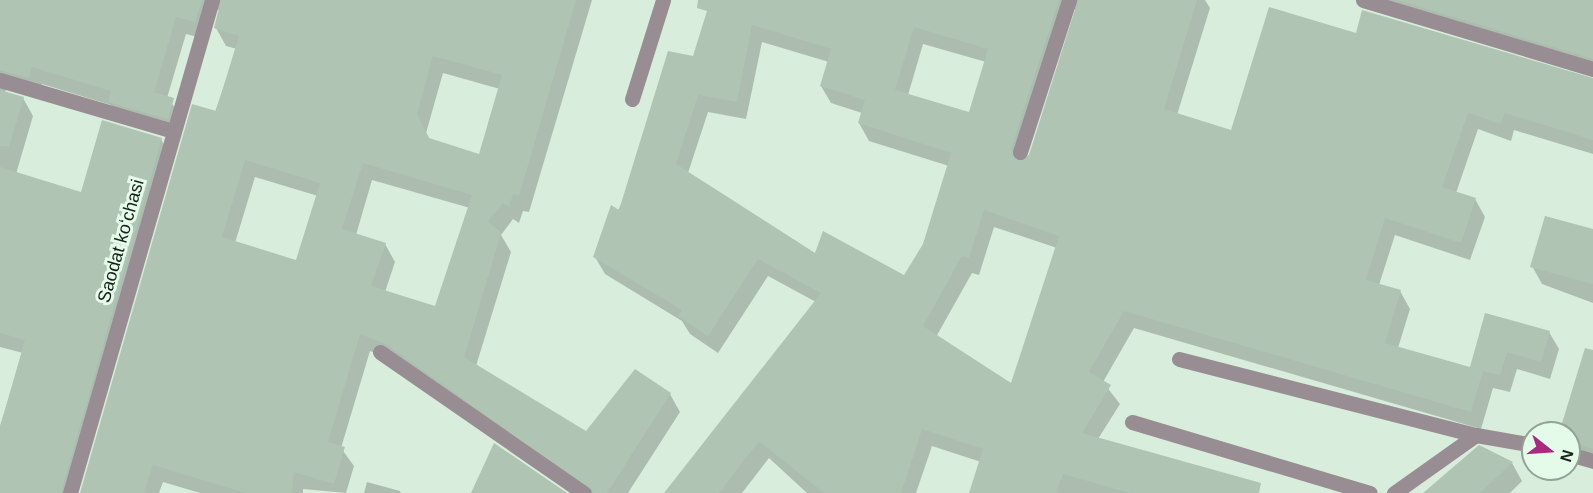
<!DOCTYPE html>
<html>
<head>
<meta charset="utf-8">
<style>
	body { margin:0 }
	#map { position:relative; width:1593px; height:493px; overflow:hidden; background:#d8eddc; font-family:Arial,sans-serif }
	div>[style] { position:absolute }
	[style*='--x'] { left:calc(var(--x)*1px); top:calc(var(--y)*1px); width:calc(var(--w)*1px); rotate:calc(var(--a)*1deg) }
	.shadow>* { inset:0; background:#0003 }
	.building>* { inset:0; background:#afc4b3 }
	.service>* { height:15px; margin:-7.5px; padding:0 7.5px; transform-origin:7.5px; border-radius:7.5px; background:#988d93 }
	.minor>* { height:15px; margin:-7.5px; padding:0 7.5px; transform-origin:7.5px; border-radius:7.5px; background:#988d93 }
	span { translate:-50% -50%; white-space:nowrap; text-align:center; line-height:1.15; -webkit-text-stroke:6px #e5fbe9; paint-order:stroke }
	.street-label { font-size:18px; color:#18201a }
	.north { position:absolute; left:1521px; top:421px; width:60px; height:60px; box-sizing:border-box; background:#e5fbe9; border:2px solid #93a396; border-radius:50%; rotate:107deg; font-size:16px; font-weight:700; line-height:24px; text-align:center; color:#18201a }
	.north::after { content:''; display:block; margin:auto; width:21px; height:27px; background:#a72c7f; clip-path:polygon(50% 0,100% 100%,50% 72%,0 100%) }
</style>
</head>
<body>
<div id="map">
	<div class="shadow">
		<i style="clip-path:polygon(evenodd,0 0,592px 0,529px 212px,523px 211px,519px 223px,513px 219px,501px 235px,511px 252px,476px 366px,587px 433px,670px 394px,680px 412px,628px 493px,587px 493px,397px 361px,370px 351px,341px 448px,354px 466px,346px 493px,303px 489px,303px 493px,200px 493px,163px 482px,159px 493px,82px 493px,237px 49px,226px 46px,216px 28px,221px 9px,214px 11px,205px 39px,186px 34px,167px 98px,183px 117px,177px 136px,119px 119px,111px 105px,42px 84px,39px 95px,9px 88px,3px 93px,23px 98px,33px 116px,16px 174px,82px 194px,161px 139px,171px 157px,74px 493px,0 493px,0 426px,23px 353px,0 347px,0 0,443px 73px,500px 89px,480px 155px,430px 140px,426px 133px,443px 73px,0 0,255px 177px,318px 196px,297px 262px,235px 243px,255px 177px,0 0,372px 180px,470px 208px,436px 308px,385px 292px,395px 262px,385px 244px,356px 235px,372px 180px)"></i>
		<i style="clip-path:polygon(evenodd,712px 0,1205px 0,1210px 8px,1177px 115px,1232px 132px,1357px 35px,1593px 79px,1593px 154px,1514px 130px,1511px 141px,1478px 129px,1456px 193px,1475px 199px,1485px 217px,1470px 260px,1395px 235px,1379px 285px,1400px 291px,1410px 309px,1398px 348px,1471px 369px,1549px 332px,1559px 349px,1550px 379px,1517px 369px,1510px 392px,1493px 388px,1481px 429px,1134px 328px,1103px 382px,1120px 404px,1098px 439px,1244px 493px,970px 493px,981px 462px,932px 446px,916px 493px,807px 493px,769px 458px,742px 493px,666px 493px,816px 302px,768px 276px,718px 353px,690px 334px,682px 321px,605px 274px,595px 257px,694px 58px,712px 0,1073px 9px,1078px 10px,1031px 156px,1022px 161px,1073px 9px,712px 0,762px 42px,829px 62px,821px 86px,831px 103px,862px 113px,859px 123px,869px 141px,949px 166px,924px 244px,905px 277px,815px 255px,688px 173px,708px 112px,746px 119px,762px 42px,712px 0,923px 44px,986px 62px,970px 114px,908px 95px,923px 44px,712px 0,994px 227px,1057px 248px,1011px 385px,936px 337px,972px 273px,979px 275px,994px 227px)"></i>
		<i style="clip-path:polygon(1374px 0,1593px 0,1593px 73px)"></i>
		<i style="clip-path:polygon(1593px 231px,1593px 303px,1542px 284px,1532px 266px)"></i>
		<i style="clip-path:polygon(1593px 414px,1593px 463px,1569px 455px,1569px 433px,1560px 433px)"></i>
		<i style="clip-path:polygon(1512px 463px,1522px 481px,1510px 493px,1428px 493px)"></i>
		<i style="clip-path:polygon(367px 482px,400px 491px,401px 493px,364px 493px)"></i>
	</div>
	<div class="building">
		<i style="clip-path:polygon(0 0,202px 0,195px 22px,176px 17px,154px 92px,174px 98px,168px 119px,108px 102px,111px 91px,32px 67px,29px 78px,0 70px)"></i>
		<i style="clip-path:polygon(evenodd,221px 0,576px 0,519px 196px,513px 194px,509px 207px,503px 203px,488px 221px,501px 233px,464px 357px,586px 431px,635px 369px,671px 393px,607px 493px,594px 493px,386px 344px,360px 334px,328px 442px,345px 447px,334px 484px,294px 472px,292px 493px,245px 493px,153px 465px,144px 493px,80px 493px,192px 104px,216px 111px,239px 36px,214px 28px,221px 0,433px 56px,502px 75px,479px 154px,429px 138px,417px 114px,433px 56px,221px 0,245px 160px,320px 183px,296px 260px,222px 237px,245px 160px,221px 0,363px 163px,472px 195px,435px 306px,371px 286px,386px 243px,342px 229px,363px 163px)"></i>
		<i style="clip-path:polygon(evenodd,698px 0,1059px 0,1011px 149px,1018px 161px,1029px 155px,1078px 0,1197px 0,1164px 109px,1231px 130px,1269px 7px,1356px 33px,1362px 10px,1593px 78px,1593px 140px,1505px 113px,1501px 124px,1468px 113px,1442px 187px,1476px 198px,1461px 243px,1385px 218px,1366px 280px,1401px 290px,1385px 343px,1470px 367px,1485px 313px,1550px 331px,1541px 362px,1507px 352px,1500px 375px,1483px 371px,1471px 412px,1124px 311px,1089px 372px,1111px 385px,1082px 433px,1261px 483px,1259px 493px,1130px 493px,1063px 474px,1056px 493px,969px 493px,983px 449px,922px 429px,901px 493px,824px 493px,759px 441px,719px 493px,664px 493px,821px 293px,758px 259px,708px 336px,678px 316px,682px 310px,593px 257px,611px 205px,619px 210px,668px 51px,693px 56px,707px 11px,697px 8px,698px 0,752px 25px,831px 49px,820px 86px,865px 100px,858px 123px,951px 153px,923px 244px,904px 275px,823px 231px,815px 253px,676px 164px,698px 95px,737px 102px,752px 25px,698px 0,914px 27px,988px 49px,969px 112px,895px 90px,914px 27px,698px 0,984px 210px,1059px 236px,1011px 383px,923px 326px,962px 256px,969px 258px,984px 210px)"></i>
		<i style="clip-path:polygon(1397px 0,1593px 0,1593px 59px)"></i>
		<i style="clip-path:polygon(0 90px,24px 97px,9px 147px,0 146px)"></i>
		<i style="clip-path:polygon(102px 120px,162px 138px,61px 493px,0 493px,0 427px,25px 340px,0 333px,0 167px,81px 192px)"></i>
		<i style="clip-path:polygon(1545px 216px,1593px 229px,1593px 284px,1530px 267px)"></i>
		<i style="clip-path:polygon(1585px 348px,1593px 350px,1593px 449px,1569px 441px,1569px 433px,1559px 433px)"></i>
		<i style="clip-path:polygon(494px 443px,567px 493px,471px 493px)"></i>
		<i style="clip-path:polygon(1479px 445px,1513px 462px,1480px 493px,1423px 493px)"></i>
	</div>
	<div class="service">
		<i style="--x:1020;--y:152;--w:160;--a:-72.1"></i>
		<i style="--x:1132;--y:422;--w:248;--a:16.6"></i>
	</div>
	<div class="minor">
		<i style="--x:1363;--y:0;--w:240;--a:16.7"></i>
		<i style="--x:0;--y:80;--w:180;--a:16.4"></i>
		<i style="--x:632;--y:99;--w:104;--a:-72.6"></i>
		<i style="--x:380;--y:352;--w:248;--a:34.7"></i>
		<i style="--x:1179;--y:359;--w:307;--a:14.4"></i>
		<i style="--x:1569;--y:454;--w:25;--a:16"></i>
		<i style="--x:70;--y:493;--w:513;--a:-73.93"></i>
		<i style="--x:1394;--y:493;--w:100;--a:-35.3"></i>
		<i style="--x:1476;--y:435;--w:58;--a:10"></i>
	</div>
	<div class="street-label">
		<span style="left:121px;top:241px;rotate:-74deg">Saodat koʻchasi</span>
	</div>
	<div class="north">N</div>
</div>
</body>
</html>
